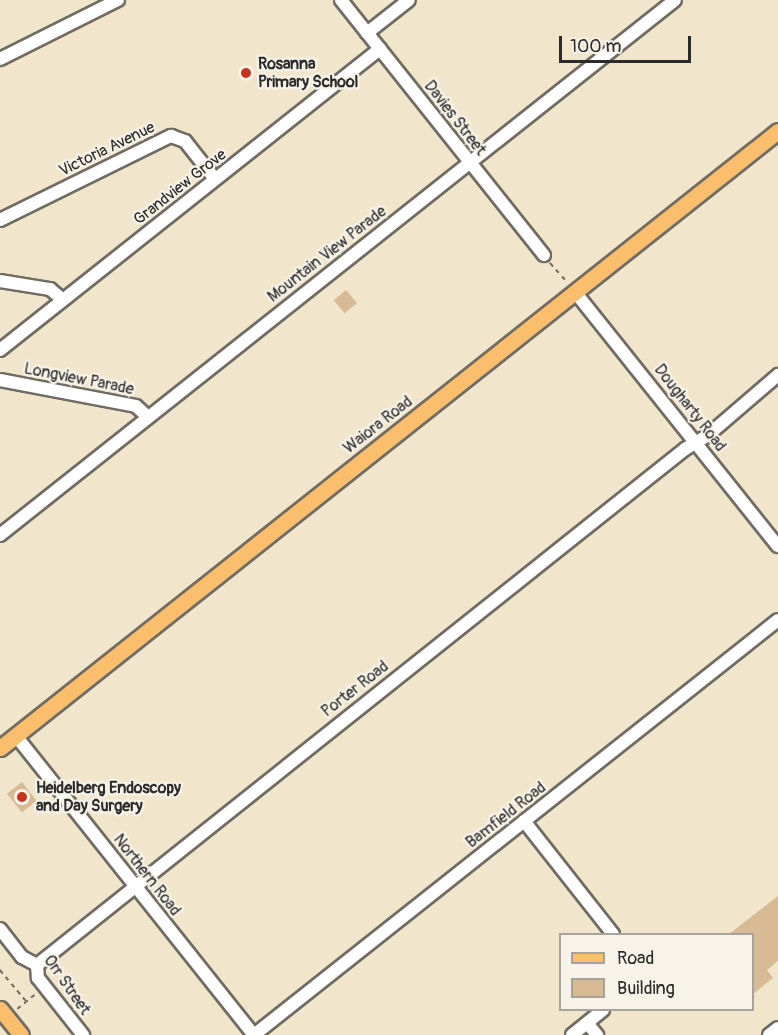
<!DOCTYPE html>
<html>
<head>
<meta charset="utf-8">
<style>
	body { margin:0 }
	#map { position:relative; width:778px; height:1035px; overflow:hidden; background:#f1e5cb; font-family:Pangolin,sans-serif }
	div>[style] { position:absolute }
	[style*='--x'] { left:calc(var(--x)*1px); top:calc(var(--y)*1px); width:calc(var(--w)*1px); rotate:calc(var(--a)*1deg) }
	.building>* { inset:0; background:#d8bb95; transform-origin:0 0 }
	.path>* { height:1.5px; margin-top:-0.75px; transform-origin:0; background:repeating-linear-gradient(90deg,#706c63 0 4.5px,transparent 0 9px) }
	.roads { filter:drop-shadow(2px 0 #706c63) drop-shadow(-2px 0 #706c63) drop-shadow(0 2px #706c63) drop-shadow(0 -2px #706c63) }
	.minor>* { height:12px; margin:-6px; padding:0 6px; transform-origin:6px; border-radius:6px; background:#fff }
	.major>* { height:15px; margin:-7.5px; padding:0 7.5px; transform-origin:7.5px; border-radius:7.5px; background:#fabe6d }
	.dots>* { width:16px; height:16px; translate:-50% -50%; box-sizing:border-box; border:3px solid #f7f3e8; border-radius:50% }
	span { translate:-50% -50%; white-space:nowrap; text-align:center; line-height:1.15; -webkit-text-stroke:4.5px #f7f3e8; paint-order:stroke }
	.poi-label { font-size:16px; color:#2b2b2b; font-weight:700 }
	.left { translate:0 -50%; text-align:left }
	.street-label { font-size:16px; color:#2b2b2b }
	.legend { position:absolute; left:559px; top:933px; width:195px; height:78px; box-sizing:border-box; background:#f7f3e8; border:2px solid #a5a39c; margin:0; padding:8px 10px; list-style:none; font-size:18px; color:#2b2b2b }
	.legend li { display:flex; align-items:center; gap:12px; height:30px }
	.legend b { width:30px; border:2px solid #a5a39c }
	.scale { position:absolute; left:559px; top:36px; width:132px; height:27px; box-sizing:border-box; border:3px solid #2b2b2b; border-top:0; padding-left:8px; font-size:18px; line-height:21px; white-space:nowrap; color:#2b2b2b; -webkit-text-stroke:4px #f7f3e8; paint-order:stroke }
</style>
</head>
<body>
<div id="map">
	<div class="building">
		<i style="left:346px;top:290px;width:17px;height:16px;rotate:50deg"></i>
		<i style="left:22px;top:782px;width:24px;height:19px;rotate:52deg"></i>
		<i style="clip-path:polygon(778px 896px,778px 961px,767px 970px,773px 978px,753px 994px,753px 934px,729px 934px)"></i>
	</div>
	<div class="path">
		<i style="--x:550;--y:263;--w:25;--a:48"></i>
		<i style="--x:0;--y:970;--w:40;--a:50"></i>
		<i style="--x:17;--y:1009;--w:26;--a:-39"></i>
	</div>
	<div class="roads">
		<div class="minor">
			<i style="--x:341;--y:0;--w:326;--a:51.5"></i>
			<i style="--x:367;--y:33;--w:53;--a:-38.2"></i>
			<i style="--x:0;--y:59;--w:132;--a:-26.6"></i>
			<i style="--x:0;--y:220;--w:191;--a:-26.2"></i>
			<i style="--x:171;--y:136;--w:15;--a:20"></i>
			<i style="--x:185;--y:141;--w:48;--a:51.7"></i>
			<i style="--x:0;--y:281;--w:51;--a:9.1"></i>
			<i style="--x:50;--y:289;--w:17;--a:40"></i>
			<i style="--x:575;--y:292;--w:325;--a:51.4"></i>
			<i style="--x:0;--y:350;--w:485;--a:-38.4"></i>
			<i style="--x:0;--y:380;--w:138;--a:10.8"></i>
			<i style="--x:136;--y:406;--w:16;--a:43"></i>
			<i style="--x:0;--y:535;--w:861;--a:-38.4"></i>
			<i style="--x:16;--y:736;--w:382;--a:51.5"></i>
			<i style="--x:524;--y:821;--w:144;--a:51.8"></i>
			<i style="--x:0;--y:929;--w:36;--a:52"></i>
			<i style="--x:22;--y:957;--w:17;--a:28"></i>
			<i style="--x:37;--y:965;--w:828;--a:-38.53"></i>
			<i style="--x:685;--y:449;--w:26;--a:-31"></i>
			<i style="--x:707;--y:436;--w:94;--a:-40.7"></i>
			<i style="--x:37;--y:965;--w:13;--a:86"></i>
			<i style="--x:38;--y:978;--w:73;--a:51.7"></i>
			<i style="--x:587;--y:1023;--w:16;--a:50"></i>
			<i style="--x:254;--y:1035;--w:668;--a:-38.38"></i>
			<i style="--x:572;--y:1035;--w:40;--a:-39"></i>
			<i style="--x:769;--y:1035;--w:11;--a:-38"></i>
		</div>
		<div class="major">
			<i style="--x:0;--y:748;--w:993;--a:-38.42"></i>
			<i style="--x:0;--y:1009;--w:33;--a:51"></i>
		</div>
	</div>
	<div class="dots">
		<i style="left:246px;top:73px;background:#c8321e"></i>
		<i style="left:22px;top:797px;background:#c8321e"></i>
	</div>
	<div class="poi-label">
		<span class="left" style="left:258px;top:73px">Rosanna<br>Primary School</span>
		<span class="left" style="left:36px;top:797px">Heidelberg Endoscopy<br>and Day Surgery</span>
	</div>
	<div class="street-label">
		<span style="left:455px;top:118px;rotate:52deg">Davies Street</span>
		<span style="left:107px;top:149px;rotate:-26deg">Victoria Avenue</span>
		<span style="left:180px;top:187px;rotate:-38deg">Grandview Grove</span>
		<span style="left:327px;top:254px;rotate:-38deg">Mountain View Parade</span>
		<span style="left:79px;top:379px;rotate:11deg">Longview Parade</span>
		<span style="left:690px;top:408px;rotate:52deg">Dougharty Road</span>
		<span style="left:378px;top:425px;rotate:-38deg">Waiora Road</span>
		<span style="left:355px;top:689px;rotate:-38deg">Porter Road</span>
		<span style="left:506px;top:815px;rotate:-38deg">Bamfield Road</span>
		<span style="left:147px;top:875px;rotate:52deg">Northern Road</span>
		<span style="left:67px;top:985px;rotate:55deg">Orr Street</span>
	</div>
	<ul class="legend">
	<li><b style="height:8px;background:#fabe6d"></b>Road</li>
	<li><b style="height:16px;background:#d8bb95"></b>Building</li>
	</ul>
	<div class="scale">100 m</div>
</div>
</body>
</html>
